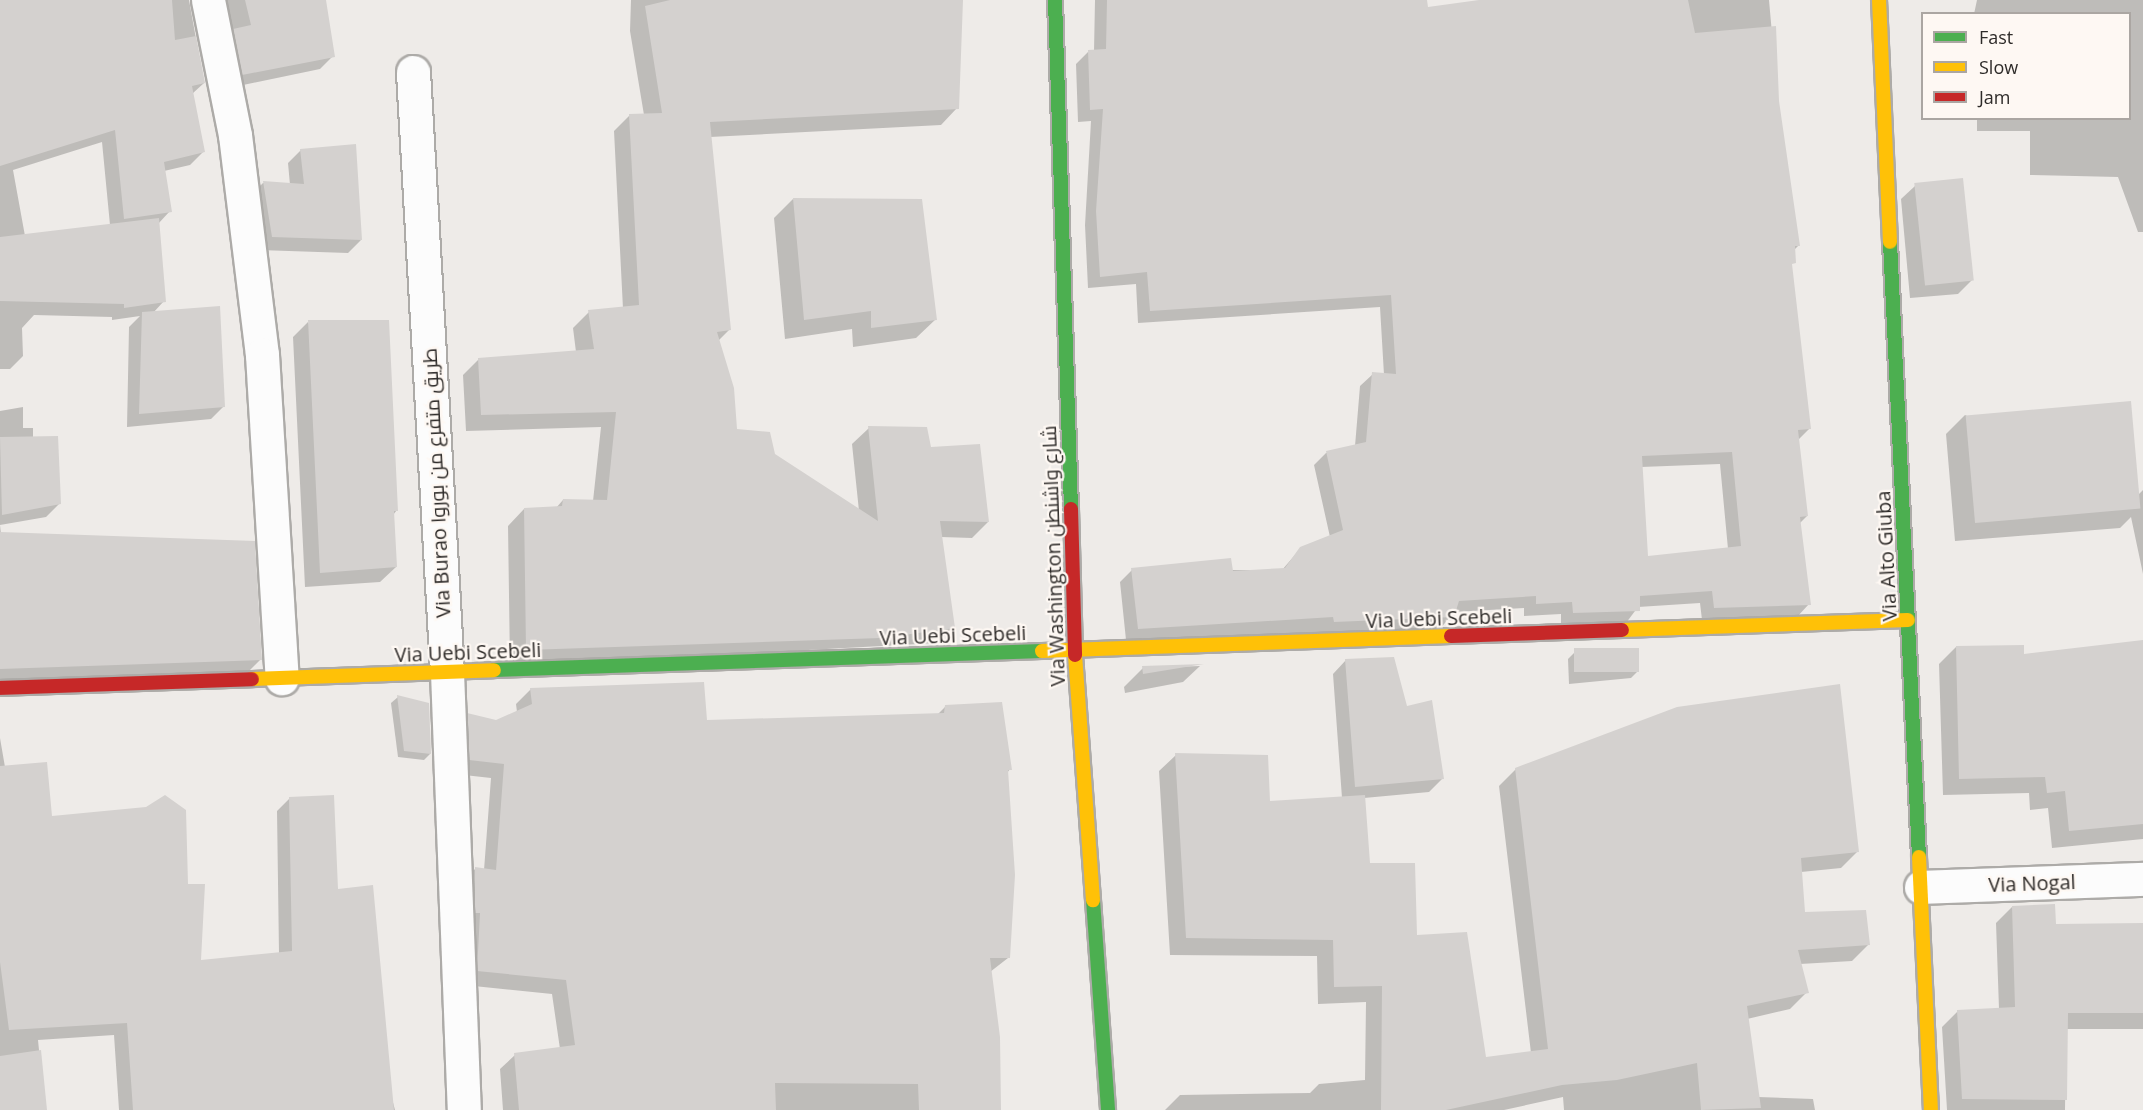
<!DOCTYPE html>
<html>
<head>
<meta charset="utf-8">
<style>
	body { margin:0 }
	#map { position:relative; width:2143px; height:1110px; overflow:hidden; background:#eeebe8; font-family:"Open Sans",Cairo,sans-serif }
	div>[style] { position:absolute }
	[style*='--x'] { left:calc(var(--x)*1px); top:calc(var(--y)*1px); width:calc(var(--w)*1px); rotate:calc(var(--a)*1deg) }
	.shadow>* { inset:0; background:#0003 }
	.building>* { inset:0; background:#d4d1cf; transform-origin:0 0 }
	.roads { filter:drop-shadow(2px 0 #adaba8) drop-shadow(-2px 0 #adaba8) drop-shadow(0 2px #adaba8) drop-shadow(0 -2px #adaba8) }
	.street>* { height:33px; margin:-16.5px; padding:0 16.5px; transform-origin:16.5px; border-radius:16.5px; background:#fcfcfc }
	.fast>* { height:14px; margin:-7px; padding:0 7px; transform-origin:7px; border-radius:7px; background:#4caf50 }
	.slow>* { height:14px; margin:-7px; padding:0 7px; transform-origin:7px; border-radius:7px; background:#ffc107 }
	.jam>* { height:14px; margin:-7px; padding:0 7px; transform-origin:7px; border-radius:7px; background:#c62828 }
	span { translate:-50% -50%; white-space:nowrap; text-align:center; line-height:1.15; -webkit-text-stroke:4.5px #fef8f3; paint-order:stroke }
	.street-label { font-size:20px; color:#2e2b29 }
	.legend { position:absolute; left:1921px; top:12px; width:210px; height:108px; box-sizing:border-box; background:#fef8f3; border:2px solid #aba6a2; margin:0; padding:8px 10px; list-style:none; font-size:18px; color:#2e2b29 }
	.legend li { display:flex; align-items:center; gap:12px; height:30px }
	.legend b { width:30px; border:2px solid #aba6a2 }
</style>
</head>
<body>
<div id="map">
	<div class="shadow">
		<i style="clip-path:polygon(evenodd,0 0,189px 0,204px 83px,192px 94px,203px 152px,190px 165px,164px 171px,170px 211px,158px 224px,164px 301px,153px 313px,224px 406px,211px 419px,127px 427px,129px 327px,140px 316px,112px 320px,112px 317px,34px 315px,22px 328px,23px 356px,10px 369px,0 369px,0 0,102px 142px,110px 225px,25px 236px,13px 170px,102px 142px)"></i>
		<i style="clip-path:polygon(208px 0,324px 0,333px 56px,320px 69px,229px 88px)"></i>
		<i style="clip-path:polygon(631px 0,961px 0,957px 108px,941px 125px,710px 137px,730px 329px,718px 341px,736px 430px,859px 511px,852px 444px,869px 428px,929px 449px,988px 522px,972px 538px,941px 537px,953px 627px,937px 643px,510px 666px,508px 526px,524px 509px,556px 508px,563px 500px,593px 501px,601px 427px,466px 431px,463px 375px,479px 359px,576px 352px,573px 328px,589px 312px,623px 309px,614px 131px,630px 115px,644px 115px,630px 31px)"></i>
		<i style="clip-path:polygon(evenodd,1095px 0,1426px 0,1446px 213px,1481px 0,1769px 0,1778px 101px,1799px 245px,1794px 250px,1791px 266px,1810px 428px,1798px 440px,1807px 516px,1799px 524px,1809px 604px,1797px 617px,1702px 620px,1700px 603px,1638px 607px,1626px 623px,1561px 625px,1561px 614px,1524px 616px,1524px 608px,1454px 612px,1440px 629px,1126px 640px,1120px 582px,1132px 570px,1282px 570px,1301px 548px,1330px 537px,1314px 465px,1326px 453px,1355px 446px,1360px 386px,1373px 374px,1384px 375px,1380px 307px,1138px 323px,1136px 284px,1088px 288px,1085px 225px,1091px 121px,1078px 122px,1076px 64px,1088px 52px,1094px 51px,1095px 0,1720px 464px,1728px 549px,1647px 558px,1641px 467px,1720px 464px)"></i>
		<i style="clip-path:polygon(1977px 0,2143px 0,2143px 232px,2138px 232px,2118px 177px,2030px 175px,2030px 131px,1977px 131px,1977px 118px,2130px 118px,2130px 14px,1974px 14px)"></i>
		<i style="clip-path:polygon(301px 150px,361px 240px,348px 253px,259px 250px,250px 196px,263px 183px,290px 185px,288px 163px)"></i>
		<i style="clip-path:polygon(1915px 186px,1972px 280px,1958px 294px,1910px 298px,1901px 199px)"></i>
		<i style="clip-path:polygon(793px 199px,936px 319px,916px 338px,853px 347px,852px 329px,785px 339px,774px 218px)"></i>
		<i style="clip-path:polygon(308px 322px,397px 510px,393px 515px,396px 567px,380px 582px,305px 587px,293px 337px)"></i>
		<i style="clip-path:polygon(23px 407px,23px 428px,33px 428px,33px 438px,59px 504px,46px 517px,0 525px,1px 534px,261px 659px,248px 672px,0 683px,0 411px)"></i>
		<i style="clip-path:polygon(1965px 415px,2138px 495px,2143px 490px,2143px 574px,2131px 517px,2120px 528px,1955px 541px,1946px 434px)"></i>
		<i style="clip-path:polygon(2143px 641px,2143px 839px,2052px 848px,2048px 808px,2030px 810px,2029px 793px,1943px 795px,1939px 664px,1956px 647px,2022px 655px)"></i>
		<i style="clip-path:polygon(1575px 652px,1637px 672px,1631px 678px,1569px 684px,1568px 659px)"></i>
		<i style="clip-path:polygon(1346px 660px,1405px 708px,1442px 779px,1429px 792px,1364px 798px,1368px 865px,1416px 936px,1485px 1059px,1531px 1053px,1499px 786px,1516px 769px,1858px 851px,1841px 868px,1801px 872px,1803px 913px,1869px 944px,1852px 961px,1800px 964px,1807px 992px,1790px 1009px,1747px 1019px,1758px 1097px,1813px 1099px,1815px 1110px,1564px 1110px,1563px 1097px,1504px 1110px,1165px 1110px,1180px 1095px,1310px 1093px,1319px 1084px,1365px 1080px,1366px 1002px,1318px 1004px,1317px 956px,1170px 955px,1159px 771px,1176px 755px,1269px 803px,1342px 798px,1333px 674px)"></i>
		<i style="clip-path:polygon(1200px 666px,1183px 682px,1125px 693px,1124px 687px,1143px 668px)"></i>
		<i style="clip-path:polygon(531px 689px,705px 722px,938px 714px,945px 707px,1010px 769px,1007px 773px,1008px 958px,990px 972px,998px 1110px,503px 1110px,500px 1069px,515px 1055px,560px 1049px,552px 994px,464px 985px,461px 883px,475px 869px,484px 870px,491px 778px,455px 774px,454px 729px,468px 715px,496px 722px,517px 712px,516px 704px)"></i>
		<i style="clip-path:polygon(398px 697px,428px 705px,430px 754px,424px 760px,398px 757px,391px 703px)"></i>
		<i style="clip-path:polygon(0 738px,5px 767px,51px 818px,187px 885px,199px 962px,279px 954px,277px 811px,290px 798px,337px 890px,395px 1110px,119px 1110px,114px 1035px,38px 1040px,45px 1110px,0 1110px)"></i>
		<i style="clip-path:polygon(2012px 907px,2054px 926px,2143px 925px,2143px 1029px,2066px 1029px,2065px 1110px,1947px 1110px,1942px 1027px,1958px 1011px,1999px 1009px,1996px 923px)"></i>
	</div>
	<div class="building">
		<i style="clip-path:polygon(0 0,172px 0,175px 40px,196px 36px,205px 83px,192px 86px,205px 152px,164px 162px,172px 212px,124px 219px,115px 130px,0 166px)"></i>
		<i style="clip-path:polygon(245px 0,326px 0,335px 57px,242px 75px,233px 29px,251px 25px)"></i>
		<i style="clip-path:polygon(670px 0,963px 0,959px 109px,710px 122px,731px 330px,717px 332px,734px 388px,737px 429px,770px 432px,775px 454px,878px 521px,868px 426px,927px 427px,931px 447px,980px 444px,989px 522px,940px 521px,955px 628px,881px 638px,526px 650px,524px 508px,562px 506px,563px 499px,607px 500px,616px 412px,481px 415px,478px 358px,594px 349px,588px 310px,639px 305px,629px 114px,662px 113px,645px 6px)"></i>
		<i style="clip-path:polygon(evenodd,1107px 0,1427px 0,1428px 7px,1479px 0,1688px 0,1695px 33px,1776px 26px,1779px 101px,1800px 246px,1795px 246px,1796px 263px,1792px 264px,1811px 429px,1798px 430px,1808px 516px,1800px 517px,1811px 605px,1714px 608px,1712px 591px,1640px 596px,1640px 611px,1573px 613px,1572px 602px,1536px 604px,1536px 596px,1459px 601px,1454px 617px,1334px 622px,1333px 617px,1138px 629px,1131px 568px,1231px 558px,1233px 571px,1285px 568px,1300px 547px,1343px 530px,1326px 451px,1366px 442px,1372px 372px,1396px 374px,1391px 295px,1150px 311px,1147px 272px,1100px 277px,1096px 211px,1103px 109px,1090px 110px,1088px 50px,1106px 49px,1107px 0,1732px 452px,1741px 546px,1648px 556px,1642px 456px,1732px 452px)"></i>
		<i style="clip-path:polygon(356px 144px,362px 240px,272px 237px,263px 181px,304px 184px,300px 149px)"></i>
		<i style="left:1963px;top:178px;width:103px;height:49px;rotate:84deg"></i>
		<i style="clip-path:polygon(793px 198px,922px 199px,937px 320px,871px 328px,871px 311px,804px 320px)"></i>
		<i style="clip-path:polygon(159px 218px,166px 302px,124px 308px,124px 304px,0 301px,0 237px)"></i>
		<i style="clip-path:polygon(220px 306px,225px 407px,139px 414px,142px 312px)"></i>
		<i style="clip-path:polygon(308px 320px,389px 320px,398px 511px,394px 511px,397px 567px,320px 573px)"></i>
		<i style="left:2131px;top:401px;width:108px;height:166px;rotate:85deg"></i>
		<i style="clip-path:polygon(58px 436px,61px 504px,2px 515px,0 437px)"></i>
		<i style="clip-path:polygon(0 532px,255px 541px,262px 660px,0 669px)"></i>
		<i style="clip-path:polygon(2143px 640px,2143px 824px,2069px 831px,2065px 791px,2047px 793px,2045px 777px,1959px 779px,1956px 646px,2024px 645px,2024px 654px)"></i>
		<i style="left:1639px;top:648px;width:24px;height:65px;rotate:90deg"></i>
		<i style="clip-path:polygon(1394px 657px,1407px 706px,1432px 700px,1444px 779px,1355px 787px,1345px 659px)"></i>
		<i style="clip-path:polygon(1204px 664px,1143px 674px,1142px 666px)"></i>
		<i style="clip-path:polygon(704px 682px,707px 720px,944px 713px,945px 705px,1002px 702px,1012px 770px,1008px 770px,1015px 875px,1010px 958px,990px 958px,1000px 1037px,1001px 1110px,919px 1110px,918px 1084px,775px 1083px,776px 1110px,519px 1110px,514px 1053px,575px 1045px,566px 980px,477px 971px,480px 913px,475px 913px,475px 867px,496px 870px,504px 764px,469px 760px,467px 713px,496px 720px,532px 704px,530px 688px)"></i>
		<i style="clip-path:polygon(1840px 684px,1859px 852px,1801px 858px,1805px 912px,1866px 910px,1870px 945px,1798px 950px,1809px 993px,1747px 1006px,1761px 1108px,1701px 1110px,1697px 1063px,1617px 1080px,1562px 1085px,1446px 1110px,1381px 1110px,1382px 986px,1334px 987px,1333px 940px,1186px 938px,1175px 753px,1268px 755px,1270px 801px,1365px 795px,1370px 863px,1415px 863px,1417px 935px,1467px 932px,1486px 1057px,1548px 1049px,1515px 768px,1677px 707px)"></i>
		<i style="clip-path:polygon(397px 695px,429px 703px,431px 754px,404px 751px)"></i>
		<i style="clip-path:polygon(47px 762px,52px 816px,146px 807px,165px 795px,186px 810px,188px 884px,205px 884px,201px 960px,292px 951px,289px 797px,334px 795px,338px 889px,373px 885px,394px 1110px,133px 1110px,127px 1023px,9px 1030px,0 962px,0 766px)"></i>
		<i style="clip-path:polygon(2055px 904px,2056px 924px,2143px 923px,2143px 1013px,2068px 1013px,2067px 1100px,1962px 1099px,1957px 1010px,2015px 1007px,2012px 906px)"></i>
		<i style="clip-path:polygon(41px 1050px,47px 1110px,0 1110px,0 1056px)"></i>
	</div>
	<div class="roads">
		<div class="street">
			<i style="--x:208;--y:0;--w:138;--a:78.7"></i>
			<i style="--x:235;--y:135;--w:222;--a:83"></i>
			<i style="--x:262;--y:355;--w:324;--a:86.5"></i>
			<i style="--x:413;--y:72;--w:601;--a:86.76"></i>
			<i style="--x:447;--y:672;--w:438;--a:87.8"></i>
			<i style="--x:1921;--y:887;--w:222;--a:-2.1"></i>
		</div>
		<div class="fast">
			<i style="--x:1055;--y:0;--w:509;--a:88.2"></i>
			<i style="--x:1890;--y:242;--w:616;--a:87.3"></i>
			<i style="--x:494;--y:670;--w:548;--a:-1.99"></i>
			<i style="--x:1093;--y:900;--w:211;--a:85.9"></i>
		</div>
		<div class="slow">
			<i style="--x:1879;--y:0;--w:242;--a:87.4"></i>
			<i style="--x:1622;--y:630;--w:286;--a:-2"></i>
			<i style="--x:1042;--y:651;--w:409;--a:-2.1"></i>
			<i style="--x:1075;--y:655;--w:246;--a:85.8"></i>
			<i style="--x:252;--y:679;--w:242;--a:-2.1"></i>
			<i style="--x:1919;--y:857;--w:253;--a:87.3"></i>
		</div>
		<div class="jam">
			<i style="--x:1071;--y:509;--w:146;--a:88.4"></i>
			<i style="--x:1451;--y:636;--w:171;--a:-2"></i>
			<i style="--x:0;--y:688;--w:252;--a:-2"></i>
		</div>
	</div>
	<div class="street-label">
		<span style="left:436px;top:483px;rotate:-93deg">Via Burao طريق متفرع من بوروا</span>
		<span style="left:1053px;top:556px;rotate:-92deg">Via Washington شارع واشنطن</span>
		<span style="left:1886px;top:556px;rotate:-93deg">Via Alto Giuba</span>
		<span style="left:1439px;top:618px;rotate:-2deg">Via Uebi Scebeli</span>
		<span style="left:953px;top:635px;rotate:-2deg">Via Uebi Scebeli</span>
		<span style="left:468px;top:652px;rotate:-2deg">Via Uebi Scebeli</span>
		<span style="left:2032px;top:883px;rotate:-2deg">Via Nogal</span>
	</div>
	<ul class="legend">
	<li><b style="height:8px;background:#4caf50"></b>Fast</li>
	<li><b style="height:8px;background:#ffc107"></b>Slow</li>
	<li><b style="height:8px;background:#c62828"></b>Jam</li>
	</ul>
</div>
</body>
</html>
